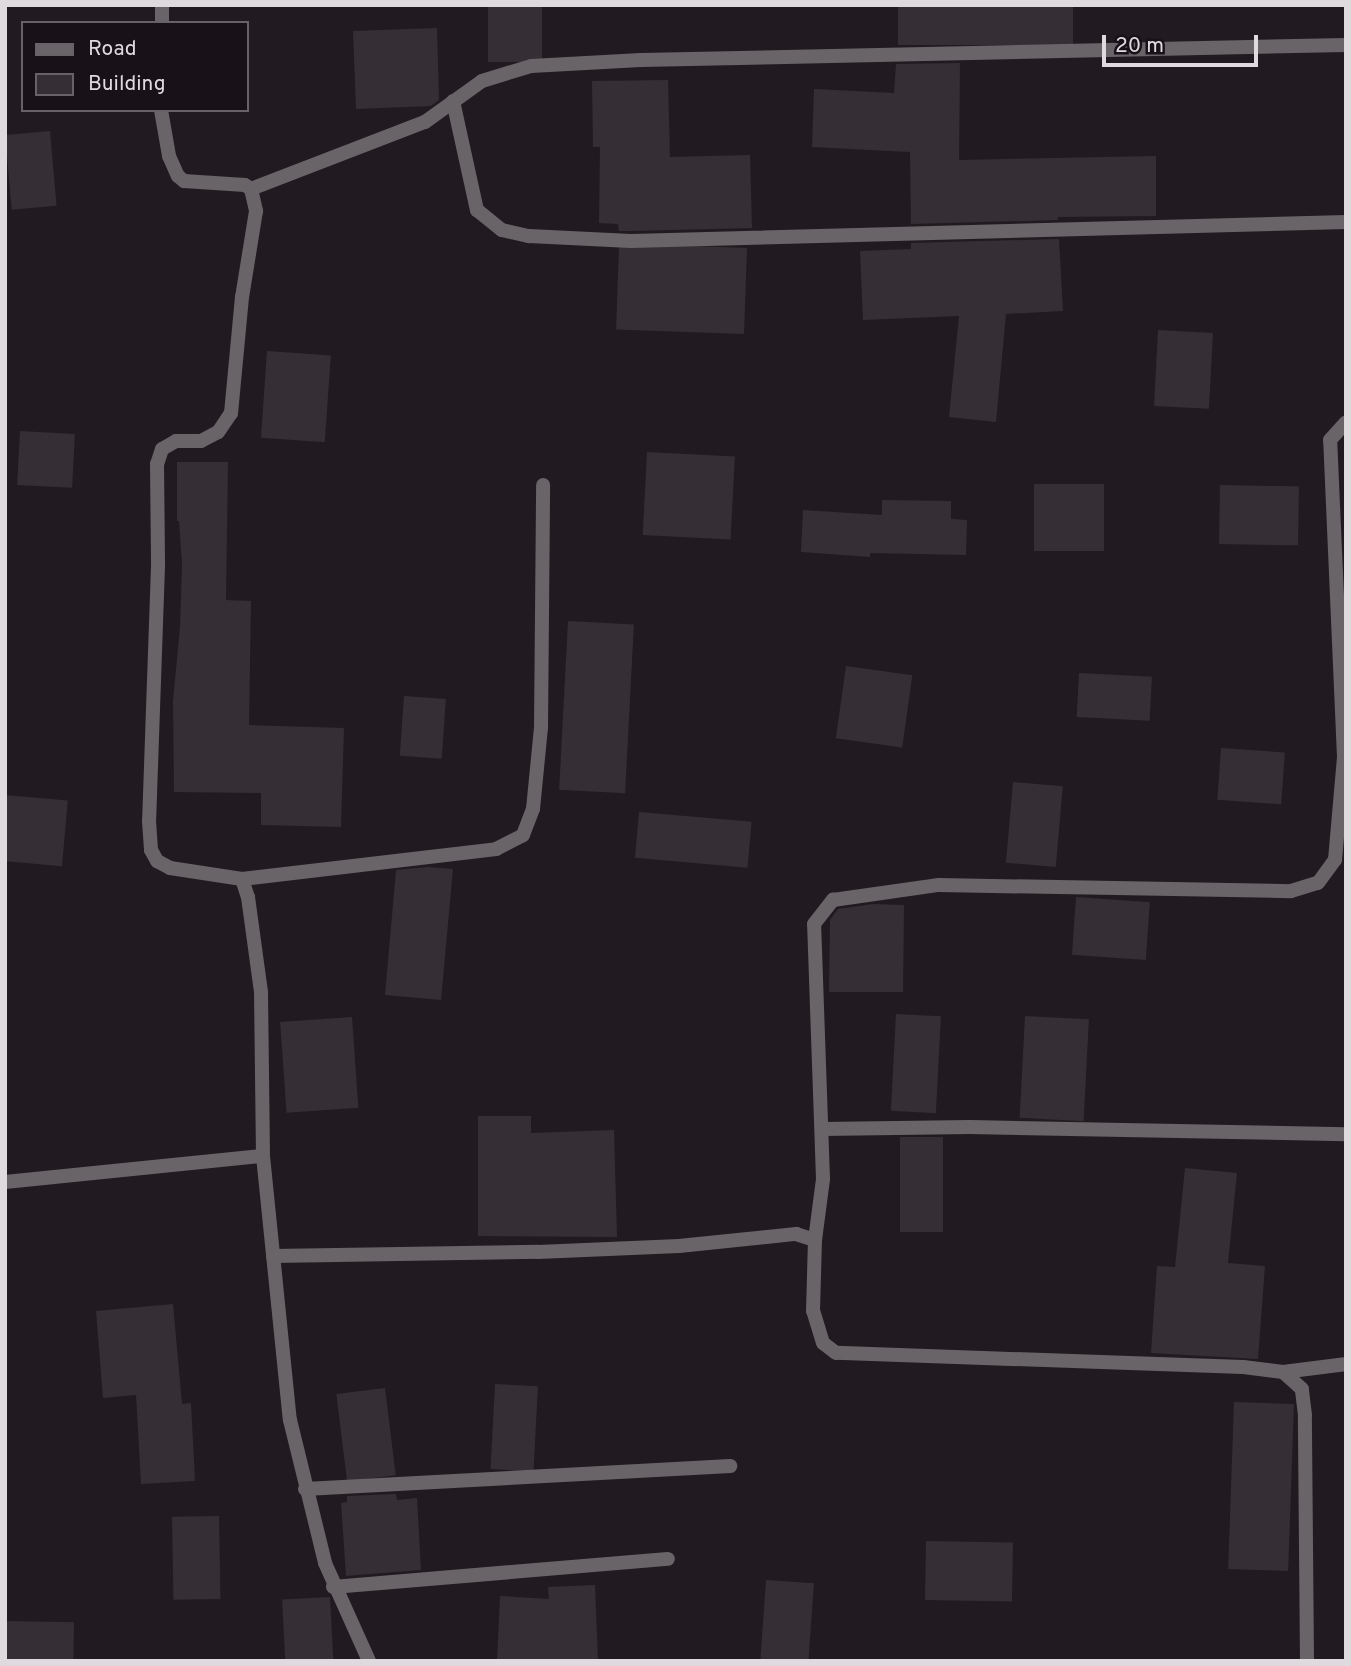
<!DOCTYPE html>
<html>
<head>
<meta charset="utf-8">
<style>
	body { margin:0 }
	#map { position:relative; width:1351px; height:1666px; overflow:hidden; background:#211b21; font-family:Overpass,sans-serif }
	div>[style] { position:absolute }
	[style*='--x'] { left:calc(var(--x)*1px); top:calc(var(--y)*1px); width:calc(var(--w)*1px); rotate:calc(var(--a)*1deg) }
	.building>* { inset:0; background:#352e34; transform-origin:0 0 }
	.street>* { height:14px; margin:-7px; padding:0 7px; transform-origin:7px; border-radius:7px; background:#686467 }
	span { translate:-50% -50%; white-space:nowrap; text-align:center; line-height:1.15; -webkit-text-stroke:5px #181218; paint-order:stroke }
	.frame { position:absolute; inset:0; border:7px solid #dedade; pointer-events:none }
	.legend { position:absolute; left:21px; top:21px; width:228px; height:91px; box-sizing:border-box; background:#181218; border:2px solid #676267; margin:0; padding:9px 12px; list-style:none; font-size:21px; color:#dedade }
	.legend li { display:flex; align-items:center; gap:14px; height:35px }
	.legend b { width:35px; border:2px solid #676267 }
	.scale { position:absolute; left:1102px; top:35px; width:156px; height:32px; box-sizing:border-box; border:4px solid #dedade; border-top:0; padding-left:9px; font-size:21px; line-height:24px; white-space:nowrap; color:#dedade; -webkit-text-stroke:5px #181218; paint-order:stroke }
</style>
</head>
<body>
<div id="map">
	<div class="building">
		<i style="left:488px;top:5px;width:54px;height:57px"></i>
		<i style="left:898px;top:5px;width:175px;height:40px"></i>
		<i style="clip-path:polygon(437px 28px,439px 100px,431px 106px,356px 109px,353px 31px)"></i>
		<i style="clip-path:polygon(960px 63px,959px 160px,1156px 156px,1156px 216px,1058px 217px,1058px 220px,911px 224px,910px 152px,812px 147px,814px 89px,894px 93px,896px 64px)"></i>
		<i style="clip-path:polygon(668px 80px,670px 157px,750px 155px,752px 228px,631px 231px,619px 231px,618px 224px,599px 223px,600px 147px,593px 147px,592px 81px)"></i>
		<i style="left:50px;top:131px;width:75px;height:45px;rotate:85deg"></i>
		<i style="clip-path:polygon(1059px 239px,1063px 311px,1006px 314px,996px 422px,949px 417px,959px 316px,863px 320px,860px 251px,911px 249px,911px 243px)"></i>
		<i style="left:747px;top:248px;width:86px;height:128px;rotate:92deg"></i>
		<i style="left:1158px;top:330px;width:55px;height:76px;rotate:3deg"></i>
		<i style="left:267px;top:351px;width:64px;height:87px;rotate:4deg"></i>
		<i style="left:20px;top:431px;width:55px;height:54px;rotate:3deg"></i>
		<i style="left:647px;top:452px;width:88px;height:83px;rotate:3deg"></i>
		<i style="clip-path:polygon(177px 462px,228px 462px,226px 600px,251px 601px,249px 725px,344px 728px,341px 827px,261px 825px,261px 793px,174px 792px,173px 701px,180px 627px,182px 564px,179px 521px,177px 521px)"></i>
		<i style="left:1034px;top:484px;width:70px;height:67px"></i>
		<i style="left:1220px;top:485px;width:79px;height:59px;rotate:1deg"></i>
		<i style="clip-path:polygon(882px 500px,951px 501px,951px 519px,967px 520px,966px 555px,870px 553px,870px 557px,801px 552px,803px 510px,882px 515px)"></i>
		<i style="left:568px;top:621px;width:66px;height:169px;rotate:3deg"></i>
		<i style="left:846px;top:666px;width:67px;height:73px;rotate:8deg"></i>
		<i style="left:1079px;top:673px;width:73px;height:44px;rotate:3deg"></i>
		<i style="left:404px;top:696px;width:42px;height:60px;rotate:4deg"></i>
		<i style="left:1221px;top:748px;width:64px;height:52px;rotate:4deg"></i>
		<i style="left:1013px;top:782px;width:50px;height:81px;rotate:5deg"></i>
		<i style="left:5px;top:795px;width:63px;height:66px;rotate:5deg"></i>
		<i style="left:639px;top:812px;width:113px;height:46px;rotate:5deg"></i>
		<i style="clip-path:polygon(428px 867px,453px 869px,441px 1000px,385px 995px,396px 870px)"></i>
		<i style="left:1076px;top:897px;width:74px;height:58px;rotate:4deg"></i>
		<i style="clip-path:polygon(873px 904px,904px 905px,903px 992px,829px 992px,830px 920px,838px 909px)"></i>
		<i style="left:896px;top:1014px;width:45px;height:97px;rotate:3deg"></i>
		<i style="left:1025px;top:1016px;width:64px;height:102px;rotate:3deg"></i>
		<i style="left:352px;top:1017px;width:91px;height:72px;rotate:86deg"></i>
		<i style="clip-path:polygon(478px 1116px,531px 1116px,531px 1133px,614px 1130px,617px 1237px,478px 1236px)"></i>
		<i style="left:943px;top:1137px;width:95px;height:43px;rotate:90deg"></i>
		<i style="clip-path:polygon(1185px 1168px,1237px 1173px,1228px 1263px,1265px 1266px,1258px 1359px,1151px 1353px,1157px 1266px,1175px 1267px)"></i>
		<i style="clip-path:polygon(173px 1304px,182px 1404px,191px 1403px,195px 1481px,141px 1484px,136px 1395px,103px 1398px,96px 1311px)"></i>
		<i style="left:495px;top:1384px;width:43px;height:85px;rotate:3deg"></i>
		<i style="left:385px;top:1388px;width:88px;height:49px;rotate:83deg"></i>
		<i style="left:1234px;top:1402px;width:60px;height:167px;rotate:2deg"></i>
		<i style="clip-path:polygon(396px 1494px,397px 1500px,417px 1498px,421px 1570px,346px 1576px,341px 1503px,347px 1502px,347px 1496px)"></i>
		<i style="left:219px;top:1516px;width:83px;height:47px;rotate:89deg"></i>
		<i style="left:926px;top:1541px;width:87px;height:59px;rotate:1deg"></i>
		<i style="left:766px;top:1580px;width:48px;height:81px;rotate:4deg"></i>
		<i style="clip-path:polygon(595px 1585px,598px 1661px,497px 1661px,500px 1596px,549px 1599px,548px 1587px)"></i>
		<i style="left:330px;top:1597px;width:64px;height:48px;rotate:87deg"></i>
		<i style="left:5px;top:1621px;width:69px;height:40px;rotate:1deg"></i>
	</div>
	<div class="street">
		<i style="--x:162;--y:23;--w:18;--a:-90"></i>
		<i style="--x:453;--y:101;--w:112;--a:77.6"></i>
		<i style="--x:477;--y:210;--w:32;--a:39"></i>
		<i style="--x:502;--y:230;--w:28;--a:13"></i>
		<i style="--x:529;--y:236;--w:102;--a:2.8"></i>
		<i style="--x:631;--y:241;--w:715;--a:-1.52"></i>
		<i style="--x:161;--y:110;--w:47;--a:80.1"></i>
		<i style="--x:169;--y:156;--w:22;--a:66"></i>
		<i style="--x:178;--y:176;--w:8;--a:40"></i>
		<i style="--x:184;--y:181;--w:61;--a:3.8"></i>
		<i style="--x:245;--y:185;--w:7;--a:34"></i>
		<i style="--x:251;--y:189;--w:23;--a:77"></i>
		<i style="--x:256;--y:211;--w:87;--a:99.2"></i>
		<i style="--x:242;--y:297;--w:117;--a:95.4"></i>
		<i style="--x:231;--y:413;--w:23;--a:124"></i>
		<i style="--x:218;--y:432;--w:19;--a:152"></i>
		<i style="--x:201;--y:441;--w:25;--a:180"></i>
		<i style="--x:176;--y:441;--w:16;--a:150"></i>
		<i style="--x:162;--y:449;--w:16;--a:108"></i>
		<i style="--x:157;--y:464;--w:102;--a:89.4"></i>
		<i style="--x:158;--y:566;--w:255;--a:92"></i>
		<i style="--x:149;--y:821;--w:29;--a:86"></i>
		<i style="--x:151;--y:850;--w:13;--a:61"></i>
		<i style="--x:157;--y:861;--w:15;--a:28"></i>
		<i style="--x:170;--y:868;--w:73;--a:8.7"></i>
		<i style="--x:242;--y:879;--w:19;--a:72"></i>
		<i style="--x:248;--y:897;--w:96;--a:82.2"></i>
		<i style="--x:261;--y:992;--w:164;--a:89.3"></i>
		<i style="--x:263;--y:1156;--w:265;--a:84.2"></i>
		<i style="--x:290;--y:1420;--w:147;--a:76.2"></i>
		<i style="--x:325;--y:1563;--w:107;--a:65.8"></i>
		<i style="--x:251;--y:189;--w:186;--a:-21.1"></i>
		<i style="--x:425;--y:122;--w:70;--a:-35.7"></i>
		<i style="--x:482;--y:81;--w:51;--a:-17"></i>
		<i style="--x:531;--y:66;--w:110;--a:-3.1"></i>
		<i style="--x:641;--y:60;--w:705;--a:-1.22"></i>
		<i style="--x:242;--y:879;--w:256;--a:-6.7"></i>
		<i style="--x:496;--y:849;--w:30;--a:-27"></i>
		<i style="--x:523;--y:835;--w:28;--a:-69"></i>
		<i style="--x:533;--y:809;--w:81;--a:-84.4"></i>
		<i style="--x:541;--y:728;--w:243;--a:-89.5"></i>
		<i style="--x:822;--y:1129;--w:148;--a:-0.8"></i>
		<i style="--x:970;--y:1127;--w:376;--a:1.1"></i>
		<i style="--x:5;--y:1182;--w:259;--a:-5.8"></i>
		<i style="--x:273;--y:1256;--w:265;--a:-0.9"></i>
		<i style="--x:538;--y:1252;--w:141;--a:-2.4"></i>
		<i style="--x:679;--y:1246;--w:118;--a:-5.9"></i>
		<i style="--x:796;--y:1234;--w:20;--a:18"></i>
		<i style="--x:1283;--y:1372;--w:64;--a:-7.2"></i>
		<i style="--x:305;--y:1489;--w:426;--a:-3.1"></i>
		<i style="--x:333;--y:1587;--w:336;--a:-4.8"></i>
		<i style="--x:1307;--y:1661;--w:246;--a:-90.5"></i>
		<i style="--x:1305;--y:1415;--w:26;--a:-97"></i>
		<i style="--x:1302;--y:1389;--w:25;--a:-138"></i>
		<i style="--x:1283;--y:1372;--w:40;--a:-172.9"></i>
		<i style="--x:1243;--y:1367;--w:407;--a:-178"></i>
		<i style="--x:836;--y:1353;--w:16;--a:-142"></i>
		<i style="--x:823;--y:1343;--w:34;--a:-107"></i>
		<i style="--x:813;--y:1311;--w:71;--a:-88.4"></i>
		<i style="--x:815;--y:1240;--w:62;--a:-82.5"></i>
		<i style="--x:823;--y:1179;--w:255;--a:-92"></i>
		<i style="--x:814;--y:924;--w:31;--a:-52"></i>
		<i style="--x:833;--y:900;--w:107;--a:-8.1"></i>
		<i style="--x:939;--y:885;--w:352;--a:1"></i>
		<i style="--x:1291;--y:891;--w:28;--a:-17"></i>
		<i style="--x:1318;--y:883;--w:29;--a:-54"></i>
		<i style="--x:1335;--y:860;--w:103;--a:-85"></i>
		<i style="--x:1344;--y:757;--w:317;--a:-92.5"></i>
		<i style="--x:1330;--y:440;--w:24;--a:-48"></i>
	</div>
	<div class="frame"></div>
	<ul class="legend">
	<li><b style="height:9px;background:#686467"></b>Road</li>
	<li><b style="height:19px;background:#352e34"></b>Building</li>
	</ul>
	<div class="scale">20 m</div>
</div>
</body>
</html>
